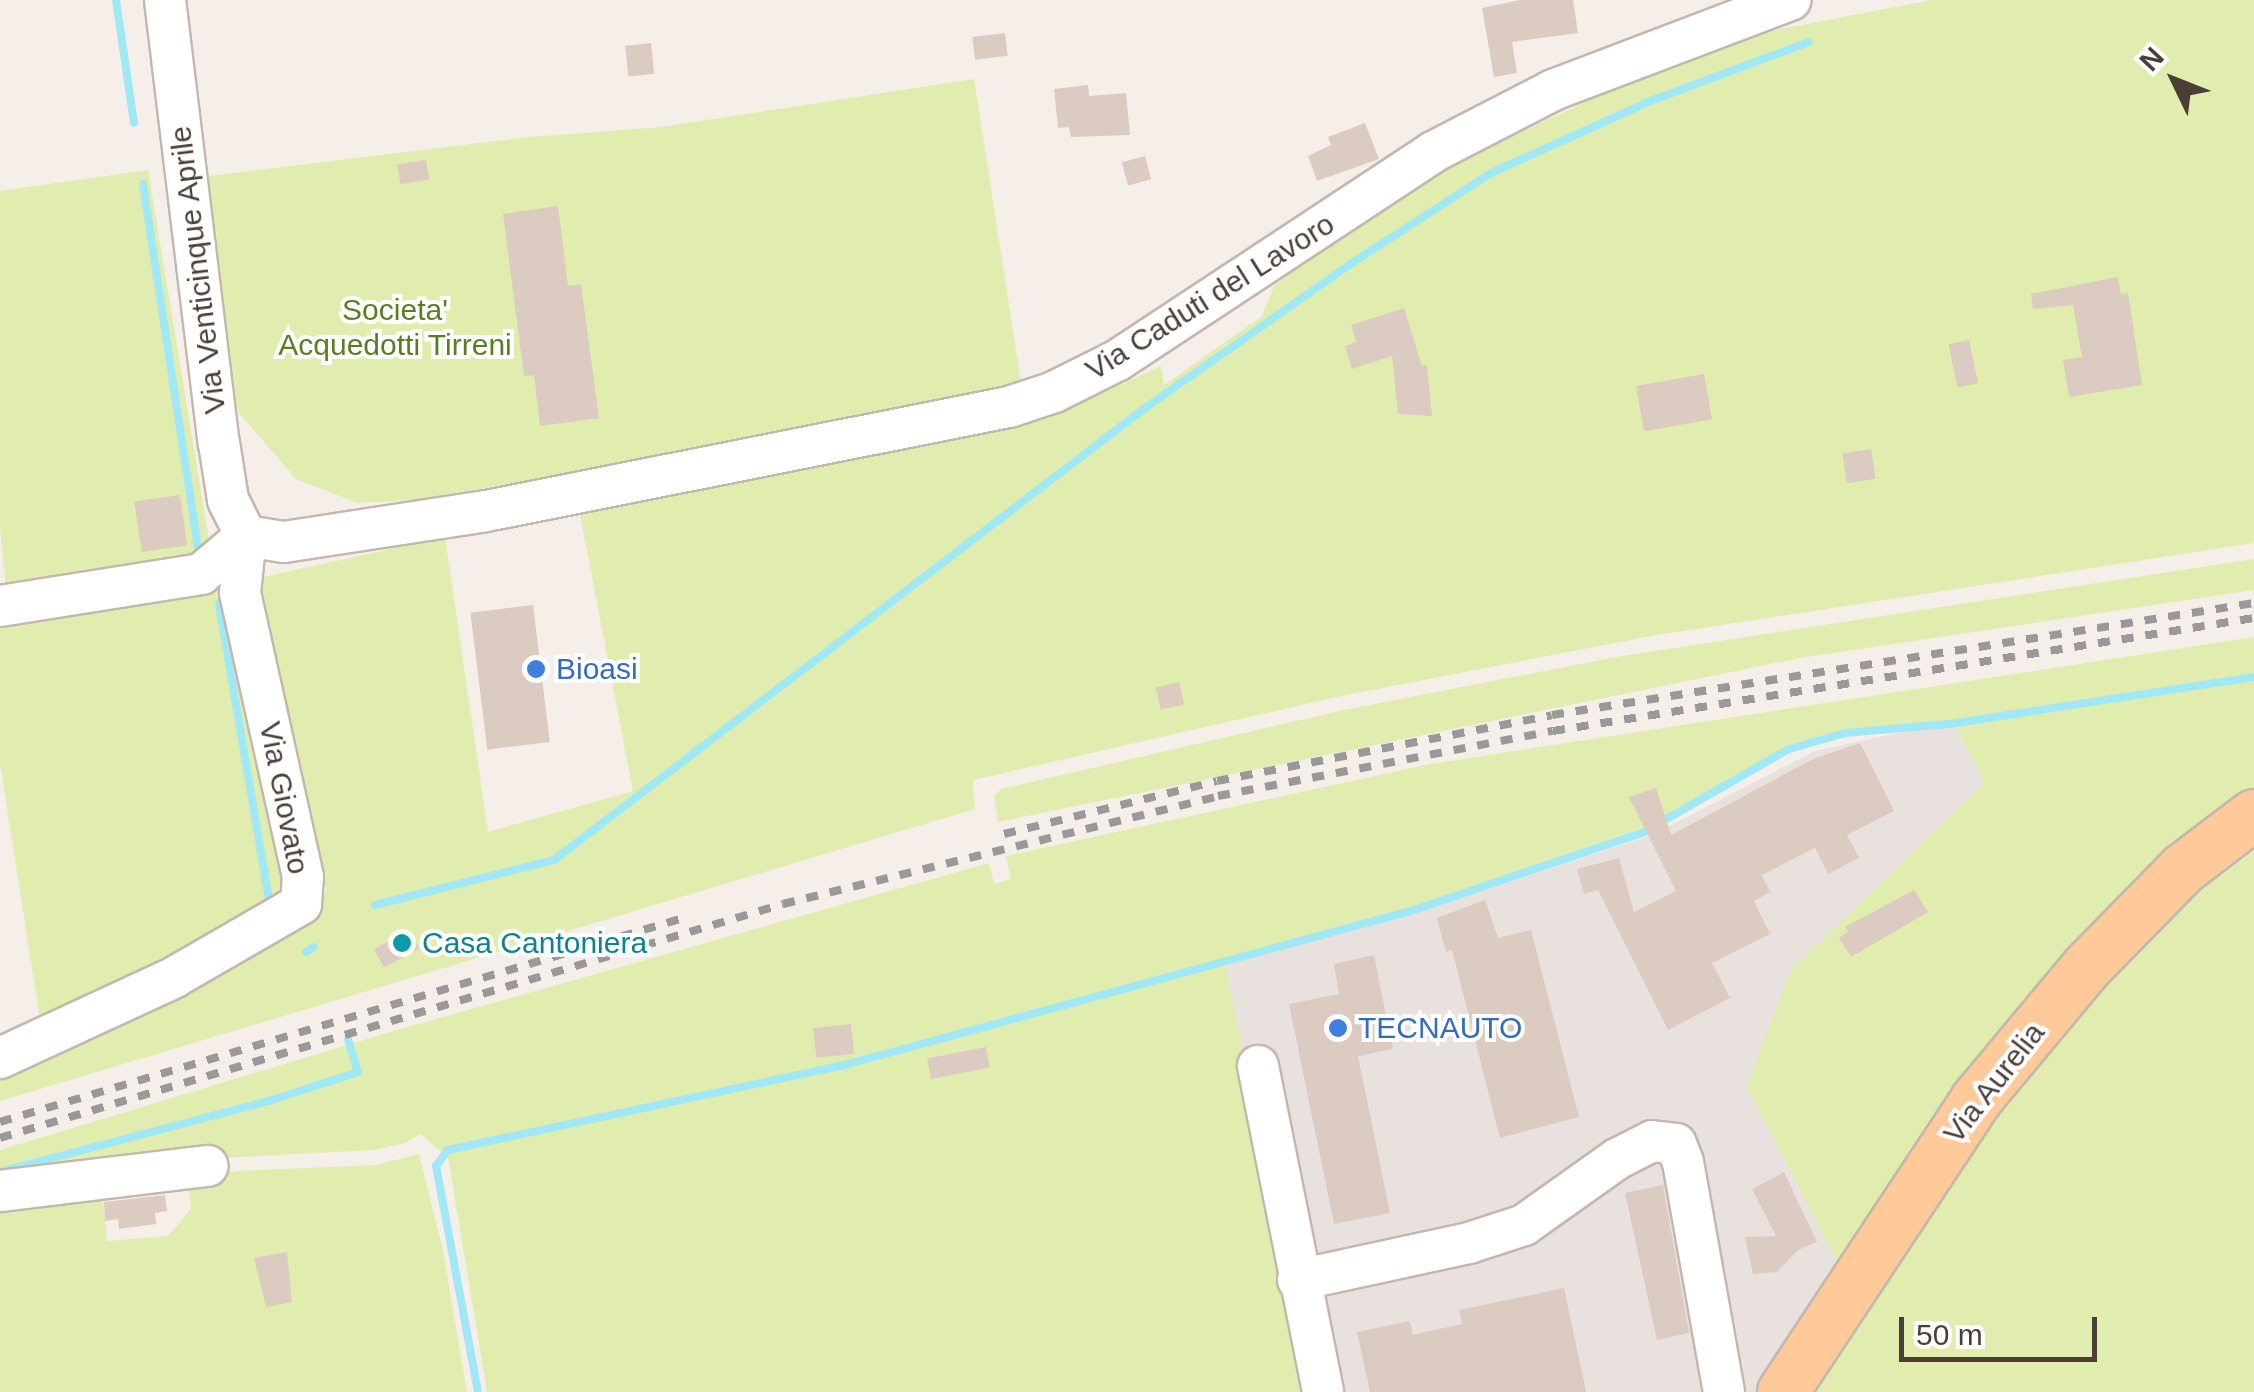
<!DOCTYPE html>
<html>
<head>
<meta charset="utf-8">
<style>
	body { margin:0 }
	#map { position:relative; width:2254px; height:1392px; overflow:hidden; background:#f6efe9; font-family:Helvetica,sans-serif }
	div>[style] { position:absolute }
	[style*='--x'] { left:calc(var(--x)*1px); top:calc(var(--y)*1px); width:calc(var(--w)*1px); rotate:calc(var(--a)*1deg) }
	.industrial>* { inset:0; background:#e9e1de }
	.green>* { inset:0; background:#e0edaf }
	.stream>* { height:8px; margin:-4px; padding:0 4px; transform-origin:4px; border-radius:4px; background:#a1e8f7 }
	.building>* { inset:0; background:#dccbc1; transform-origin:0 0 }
	.roads { filter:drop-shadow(2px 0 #c5b7ae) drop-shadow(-2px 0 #c5b7ae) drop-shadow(0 2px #c5b7ae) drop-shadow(0 -2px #c5b7ae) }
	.minor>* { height:40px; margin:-20px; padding:0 20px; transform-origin:20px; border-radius:20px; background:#fff }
	.major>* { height:50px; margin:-25px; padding:0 25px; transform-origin:25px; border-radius:25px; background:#ffca99 }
	.rail>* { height:8px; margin-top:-4px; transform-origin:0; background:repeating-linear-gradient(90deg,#999 0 12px,transparent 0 24px) }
	.dots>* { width:28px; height:28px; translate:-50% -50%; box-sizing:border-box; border:5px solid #fff; border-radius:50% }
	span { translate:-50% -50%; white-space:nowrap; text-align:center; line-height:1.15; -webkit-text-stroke:8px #fff; paint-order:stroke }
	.street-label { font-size:30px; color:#4b3e37 }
	.park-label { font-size:30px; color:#5a7d23 }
	.shop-label { font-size:30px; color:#366cbe }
	.left { translate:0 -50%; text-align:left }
	.culture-label { font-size:30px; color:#0d838f }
	.north { position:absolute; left:2124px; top:30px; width:100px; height:100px; -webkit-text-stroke:8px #fff; paint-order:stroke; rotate:313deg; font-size:28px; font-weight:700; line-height:40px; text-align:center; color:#4b3e37 }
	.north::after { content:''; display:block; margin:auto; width:35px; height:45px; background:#4b3e37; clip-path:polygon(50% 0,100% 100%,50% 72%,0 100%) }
	.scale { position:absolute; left:1899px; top:1317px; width:198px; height:45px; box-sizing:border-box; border:5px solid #4b3e37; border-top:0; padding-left:12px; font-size:30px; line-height:35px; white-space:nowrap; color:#4b3e37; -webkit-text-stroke:8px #fff; paint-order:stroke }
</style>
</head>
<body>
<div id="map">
	<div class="industrial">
		<i style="clip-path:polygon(1953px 721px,1985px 783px,1791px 971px,1747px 1087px,1837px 1262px,1758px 1392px,1310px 1392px,1223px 966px,1418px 912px,1652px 835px,1815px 751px)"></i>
	</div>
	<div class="green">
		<i style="clip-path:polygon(1932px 0,2254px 0,2254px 543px,1651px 636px,1346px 695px,973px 780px,975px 809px,0 1101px,0 1068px,214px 963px,327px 891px,295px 806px,249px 580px,445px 537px,488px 832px,633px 791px,579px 509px,1050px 417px,1161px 366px,1164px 385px,1262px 316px,1274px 286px,1404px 187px,1664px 65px,1765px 32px)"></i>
		<i style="clip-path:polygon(974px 79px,1022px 389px,664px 457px,415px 500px,358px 503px,296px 479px,239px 413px,220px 355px,201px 177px,529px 137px,661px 127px)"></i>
		<i style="clip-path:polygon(148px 170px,209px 539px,208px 556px,7px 598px,0 528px,0 191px)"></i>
		<i style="clip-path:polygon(2254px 559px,2254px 590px,1800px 658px,998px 822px,994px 796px,1001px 789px,1344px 710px,1616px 657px)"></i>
		<i style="clip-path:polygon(226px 578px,289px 852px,282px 902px,41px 1026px,0 763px,0 619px)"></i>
		<i style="clip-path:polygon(2254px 637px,2254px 800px,2111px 913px,2041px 981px,1932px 1116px,1837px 1262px,1747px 1087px,1790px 971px,1985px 783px,1953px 721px,1845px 731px,1791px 744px,1665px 820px,1413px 907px,1224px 959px,1310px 1392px,487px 1392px,448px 1157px,420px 1134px,405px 1143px,373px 1150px,203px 1159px,0 1183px,0 1150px,390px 1032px,989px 863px,994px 884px,1011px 879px,1006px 856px,1430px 764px)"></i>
		<i style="clip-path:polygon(2254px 851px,2254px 1392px,1816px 1392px,1876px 1292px,2024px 1074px,2183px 903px)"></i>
		<i style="clip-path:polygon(419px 1154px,443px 1251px,467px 1392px,0 1392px,0 1201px,102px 1187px,107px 1241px,168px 1236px,191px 1209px,188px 1179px,238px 1171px,376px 1165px)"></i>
	</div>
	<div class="stream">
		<i style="--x:116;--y:0;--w:124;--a:81.7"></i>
		<i style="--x:143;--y:184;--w:368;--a:81.4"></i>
		<i style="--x:219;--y:604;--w:301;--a:80.4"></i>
		<i style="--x:375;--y:905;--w:185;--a:-14.1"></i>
		<i style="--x:554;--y:860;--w:744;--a:-37.41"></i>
		<i style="--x:1145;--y:408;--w:256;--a:-35"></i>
		<i style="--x:1355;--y:261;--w:162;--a:-32.9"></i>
		<i style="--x:1491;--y:173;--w:178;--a:-24.3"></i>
		<i style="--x:1653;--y:100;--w:166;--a:-20.4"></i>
		<i style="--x:306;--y:952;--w:9;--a:-32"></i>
		<i style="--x:0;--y:1172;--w:278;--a:-14.8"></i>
		<i style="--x:269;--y:1101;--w:94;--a:-18"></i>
		<i style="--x:358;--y:1072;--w:34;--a:-107"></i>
		<i style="--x:478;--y:1392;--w:230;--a:-100.5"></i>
		<i style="--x:436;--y:1166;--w:20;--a:-53"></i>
		<i style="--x:448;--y:1150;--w:409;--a:-12.1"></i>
		<i style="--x:848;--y:1064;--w:587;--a:-15.22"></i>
		<i style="--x:1414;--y:910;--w:243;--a:-18.7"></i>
		<i style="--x:1644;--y:832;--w:167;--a:-29.8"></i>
		<i style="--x:1789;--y:749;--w:58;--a:-15.9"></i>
		<i style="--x:1845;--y:733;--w:105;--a:-4.9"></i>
		<i style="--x:1950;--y:724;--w:308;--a:-8.8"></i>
	</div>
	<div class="building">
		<i style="clip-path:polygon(1520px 0,1573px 0,1578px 33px,1512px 42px,1517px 73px,1494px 77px,1482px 8px)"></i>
		<i style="left:1005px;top:33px;width:23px;height:33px;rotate:83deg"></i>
		<i style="left:651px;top:43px;width:31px;height:26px;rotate:84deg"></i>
		<i style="clip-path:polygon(1088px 85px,1089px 96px,1126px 93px,1130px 135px,1071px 137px,1069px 127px,1058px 128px,1054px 89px)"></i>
		<i style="clip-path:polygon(1365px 123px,1379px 159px,1317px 181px,1308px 156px,1331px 145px,1328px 137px)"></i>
		<i style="left:1145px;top:156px;width:24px;height:24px;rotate:75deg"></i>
		<i style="left:426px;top:160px;width:20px;height:29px;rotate:81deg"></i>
		<i style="clip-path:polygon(558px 206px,568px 286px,581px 284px,599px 418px,540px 426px,534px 375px,524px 376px,503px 214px)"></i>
		<i style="clip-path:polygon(2118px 277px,2121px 294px,2128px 293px,2142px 385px,2069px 397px,2063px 360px,2082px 357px,2073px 305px,2033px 309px,2031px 294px)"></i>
		<i style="clip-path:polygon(1404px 308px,1422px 366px,1427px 365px,1432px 416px,1398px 414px,1392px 356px,1352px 369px,1345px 346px,1356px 342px,1351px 325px)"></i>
		<i style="left:1969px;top:340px;width:44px;height:21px;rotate:78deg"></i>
		<i style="left:1704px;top:374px;width:46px;height:69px;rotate:80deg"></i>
		<i style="left:1871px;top:449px;width:30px;height:29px;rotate:81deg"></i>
		<i style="left:180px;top:495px;width:51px;height:46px;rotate:82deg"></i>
		<i style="left:533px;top:605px;width:138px;height:63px;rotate:83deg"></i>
		<i style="left:1179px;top:682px;width:23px;height:24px;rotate:77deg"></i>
		<i style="clip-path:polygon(1860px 743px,1894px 811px,1847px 835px,1859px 858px,1828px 874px,1815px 848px,1762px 875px,1770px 892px,1754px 901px,1770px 934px,1712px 963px,1730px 998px,1668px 1030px,1598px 890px,1584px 894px,1577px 869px,1619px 858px,1634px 912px,1676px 891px,1629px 797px,1656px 788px,1671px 835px,1813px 759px)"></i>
		<i style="clip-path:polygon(1914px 890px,1928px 912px,1851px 957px,1839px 938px,1848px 932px,1845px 927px)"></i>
		<i style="clip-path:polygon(1485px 900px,1498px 938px,1531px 930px,1579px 1117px,1500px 1138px,1452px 950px,1446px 952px,1437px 918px)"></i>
		<i style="left:409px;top:930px;width:21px;height:40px;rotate:61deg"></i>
		<i style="clip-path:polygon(1374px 955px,1393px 1049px,1358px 1056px,1390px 1213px,1334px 1224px,1289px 1004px,1339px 994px,1334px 964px)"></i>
		<i style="left:851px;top:1024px;width:30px;height:38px;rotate:84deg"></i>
		<i style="left:986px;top:1047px;width:21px;height:60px;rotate:79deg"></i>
		<i style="clip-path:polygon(1784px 1172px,1817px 1242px,1798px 1250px,1777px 1272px,1753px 1274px,1745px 1237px,1776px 1236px,1752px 1189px)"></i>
		<i style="clip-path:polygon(1663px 1185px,1689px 1333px,1657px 1340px,1625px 1193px)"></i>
		<i style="clip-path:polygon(165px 1195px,167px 1211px,155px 1213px,156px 1224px,119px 1229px,118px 1219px,105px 1221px,104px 1202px)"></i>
		<i style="clip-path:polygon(287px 1252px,292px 1302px,266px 1307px,254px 1258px)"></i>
		<i style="clip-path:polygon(1564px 1288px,1586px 1392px,1370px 1392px,1357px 1332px,1410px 1321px,1413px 1335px,1439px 1329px,1462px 1324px,1459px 1310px)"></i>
	</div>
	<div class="roads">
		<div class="minor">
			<i style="--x:165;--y:0;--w:446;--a:83.1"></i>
			<i style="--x:219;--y:443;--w:58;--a:81"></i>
			<i style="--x:228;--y:500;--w:40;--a:63.4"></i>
			<i style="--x:246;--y:536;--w:38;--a:9"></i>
			<i style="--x:284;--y:542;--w:204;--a:-8.7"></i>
			<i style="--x:486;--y:511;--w:533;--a:-11.25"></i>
			<i style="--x:1009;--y:407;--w:47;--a:-18.4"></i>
			<i style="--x:1054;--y:392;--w:72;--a:-26.6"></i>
			<i style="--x:1118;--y:360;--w:377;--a:-33.4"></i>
			<i style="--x:1433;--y:152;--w:135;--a:-27.3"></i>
			<i style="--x:1553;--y:90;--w:254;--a:-20.8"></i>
			<i style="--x:0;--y:606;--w:204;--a:-9"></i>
			<i style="--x:201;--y:574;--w:59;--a:-40.2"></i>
			<i style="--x:0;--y:1058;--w:191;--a:-24.8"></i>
			<i style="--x:173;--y:978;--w:148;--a:-30"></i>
			<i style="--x:301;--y:904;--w:27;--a:-86"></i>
			<i style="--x:303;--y:877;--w:291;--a:-102.5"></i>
			<i style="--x:240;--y:593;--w:57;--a:-84"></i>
			<i style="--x:1258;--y:1066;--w:332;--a:78.7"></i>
			<i style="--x:0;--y:1191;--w:209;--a:-6.9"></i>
			<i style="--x:1298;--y:1280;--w:175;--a:-12.2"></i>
			<i style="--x:1469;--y:1243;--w:58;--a:-18.1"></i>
			<i style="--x:1524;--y:1225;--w:114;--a:-35.4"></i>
			<i style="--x:1617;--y:1159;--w:39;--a:-27"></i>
			<i style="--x:1652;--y:1141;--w:24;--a:7"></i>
			<i style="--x:1676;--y:1144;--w:19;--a:69"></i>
			<i style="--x:1683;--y:1162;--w:234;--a:79.9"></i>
		</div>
		<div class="major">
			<i style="--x:1783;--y:1392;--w:350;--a:-56.5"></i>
			<i style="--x:1976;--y:1100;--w:172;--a:-50.2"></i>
			<i style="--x:2086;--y:968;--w:139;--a:-45.6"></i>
			<i style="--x:2183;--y:869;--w:89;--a:-37.3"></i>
		</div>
	</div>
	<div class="rail">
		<i style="--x:1004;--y:834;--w:219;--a:-14"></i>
		<i style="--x:1217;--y:781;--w:341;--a:-11.1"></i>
		<i style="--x:1552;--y:715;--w:711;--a:-9.06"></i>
		<i style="--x:0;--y:1122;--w:710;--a:-16.62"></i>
		<i style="--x:0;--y:1138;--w:817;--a:-16.64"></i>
		<i style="--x:783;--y:904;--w:448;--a:-13.9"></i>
		<i style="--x:1218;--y:796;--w:341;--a:-11"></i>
		<i style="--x:1553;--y:731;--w:710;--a:-9.16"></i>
	</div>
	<div class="dots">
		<i style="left:536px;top:669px;background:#3f7fe0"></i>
		<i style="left:402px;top:943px;background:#0f9aa8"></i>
		<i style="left:1338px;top:1028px;background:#3f7fe0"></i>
	</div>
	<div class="street-label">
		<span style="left:198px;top:270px;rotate:-97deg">Via Venticinque Aprile</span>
		<span style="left:1210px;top:297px;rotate:-32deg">Via Caduti del Lavoro</span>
		<span style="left:284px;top:798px;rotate:79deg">Via Giovato</span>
		<span style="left:1994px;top:1083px;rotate:-52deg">Via Aurelia</span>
	</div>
	<div class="park-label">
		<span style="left:395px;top:327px">Societa'<br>Acquedotti Tirreni</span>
	</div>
	<div class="shop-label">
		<span class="left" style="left:556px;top:669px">Bioasi</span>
		<span class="left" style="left:1358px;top:1028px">TECNAUTO</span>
	</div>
	<div class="culture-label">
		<span class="left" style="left:422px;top:943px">Casa Cantoniera</span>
	</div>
	<div class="north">N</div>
	<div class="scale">50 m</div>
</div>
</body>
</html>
